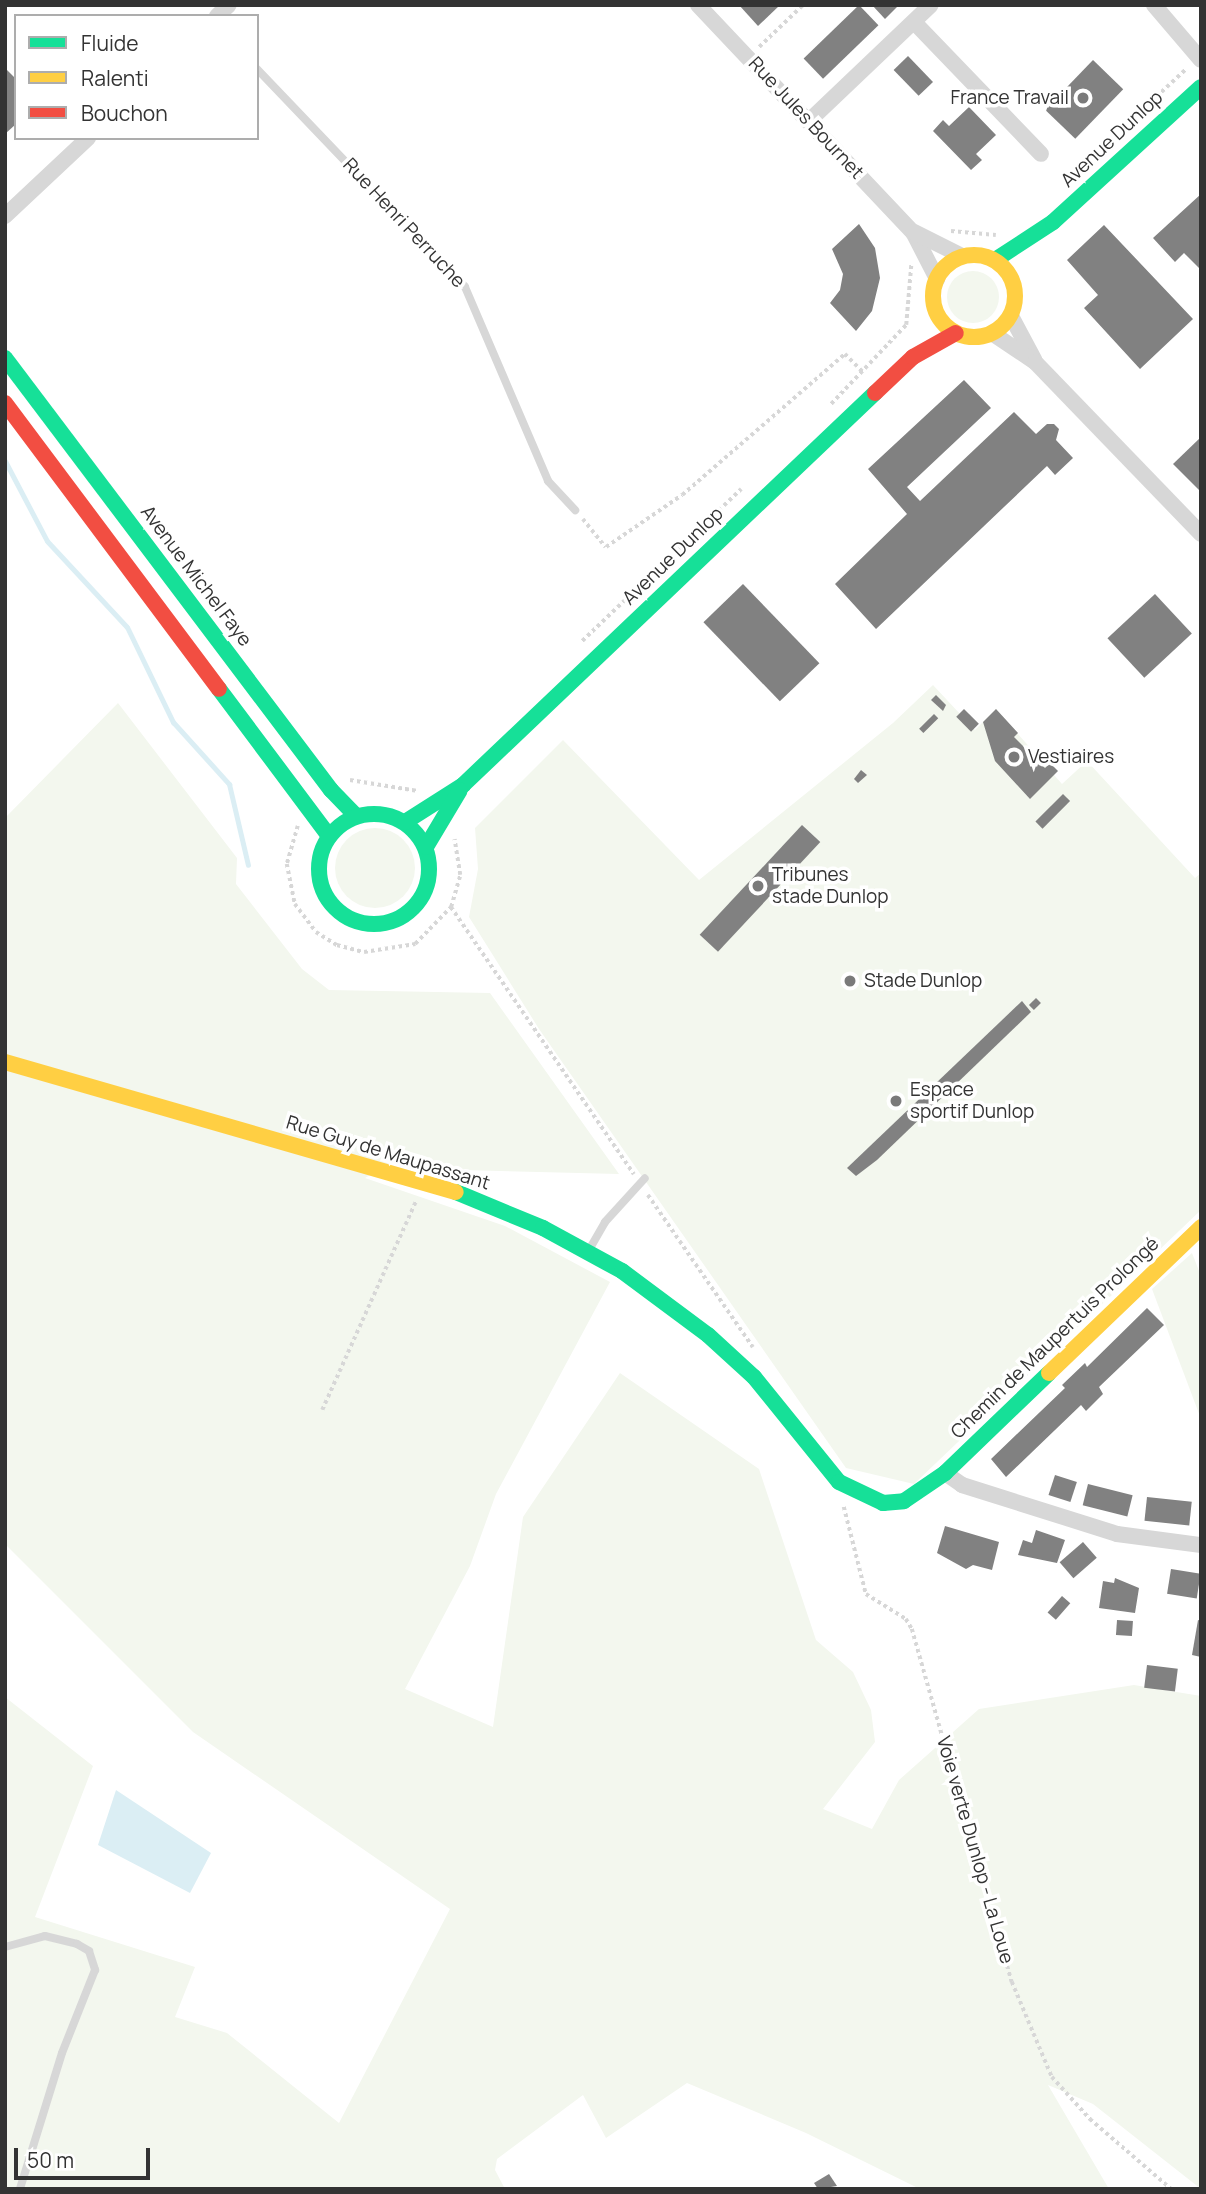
<!DOCTYPE html>
<html>
<head>
<meta charset="utf-8">
<style>
	body { margin:0 }
	#map { position:relative; width:1206px; height:2194px; overflow:hidden; background:#fff; font-family:Manrope,sans-serif }
	div>[style] { position:absolute }
	[style*='--x'] { left:calc(var(--x)*1px); top:calc(var(--y)*1px); width:calc(var(--w)*1px); rotate:calc(var(--a)*1deg) }
	.green>* { inset:0; background:#f3f7ee }
	.round { border-radius:50% }
	.water>* { inset:0; background:#dbeef4 }
	.stream>* { height:5px; margin:-2.5px; padding:0 2.5px; transform-origin:2.5px; border-radius:2.5px; background:#dbeef4 }
	.building>* { inset:0; background:#818181; transform-origin:0 0 }
	.path>* { height:3.5px; margin-top:-1.75px; transform-origin:0; background:repeating-linear-gradient(90deg,#d7d7d7 0 3.5px,transparent 0 7px) }
	.lane>* { height:8px; margin:-4px; padding:0 4px; transform-origin:4px; border-radius:4px; background:#d7d7d7 }
	.street>* { height:16px; margin:-8px; padding:0 8px; transform-origin:8px; border-radius:8px; background:#d7d7d7 }
	.fast>* { height:16px; margin:-8px; padding:0 8px; transform-origin:8px; border-radius:8px; background:#16e098 }
	.fast>.ring { margin:-8px; padding:0; box-sizing:content-box; background:none; border:16px solid #16e098; border-radius:50% }
	.slow>* { height:16px; margin:-8px; padding:0 8px; transform-origin:8px; border-radius:8px; background:#ffcf43 }
	.slow>.ring { margin:-8px; padding:0; box-sizing:content-box; background:none; border:16px solid #ffcf43; border-radius:50% }
	.jam>* { height:16px; margin:-8px; padding:0 8px; transform-origin:8px; border-radius:8px; background:#f24e42 }
	.dots>* { width:19px; height:19px; translate:-50% -50%; box-sizing:border-box; border:4px solid #fff; border-radius:50% }
	span { translate:-50% -50%; white-space:nowrap; text-align:center; line-height:1.15; -webkit-text-stroke:7px #fff; paint-order:stroke }
	.poi-label { font-size:19px; color:#333 }
	.right { translate:-100% -50%; text-align:right }
	.left { translate:0 -50%; text-align:left }
	.street-label { font-size:19px; color:#333 }
	.frame { position:absolute; inset:0; border:7px solid #333; pointer-events:none }
	.legend { position:absolute; left:14px; top:14px; width:245px; height:126px; box-sizing:border-box; background:#fff; border:2px solid #adadad; margin:0; padding:9px 12px; list-style:none; font-size:21px; color:#333 }
	.legend li { display:flex; align-items:center; gap:14px; height:35px }
	.legend b { width:35px; border:2px solid #adadad }
	.scale { position:absolute; left:14px; top:2148px; width:136px; height:32px; box-sizing:border-box; border:4px solid #333; border-top:0; padding-left:9px; font-size:21px; line-height:24px; white-space:nowrap; color:#333; -webkit-text-stroke:5px #fff; paint-order:stroke }
</style>
</head>
<body>
<div id="map">
	<div class="green">
		<i class="round" style="left:947px;top:271px;width:52px;height:52px"></i>
		<i style="clip-path:polygon(933px 685px,975px 730px,996px 709px,1062px 784px,1087px 761px,1195px 878px,1201px 873px,1201px 1210px,914px 1484px,846px 1468px,539px 1029px,469px 917px,478px 869px,475px 828px,563px 740px,699px 880px,893px 723px)"></i>
		<i style="clip-path:polygon(118px 703px,237px 858px,236px 884px,302px 969px,329px 990px,490px 993px,619px 1174px,460px 1170px,403px 1156px,365px 1178px,505px 1226px,610px 1282px,496px 1494px,470px 1566px,405px 1689px,493px 1727px,523px 1517px,620px 1373px,759px 1469px,816px 1640px,853px 1672px,871px 1710px,875px 1742px,823px 1809px,872px 1829px,899px 1780px,979px 1709px,1134px 1685px,1201px 1696px,1201px 2189px,1093px 2104px,1048px 2085px,1109px 2189px,920px 2189px,806px 2133px,687px 2083px,606px 2138px,583px 2095px,497px 2159px,495px 2170px,505px 2189px,5px 2189px,5px 1697px,93px 1766px,35px 1917px,195px 1967px,175px 2017px,227px 2033px,339px 2123px,450px 1909px,193px 1732px,5px 1544px,5px 818px)"></i>
		<i class="round" style="left:335px;top:828px;width:80px;height:80px"></i>
		<i style="clip-path:polygon(1192px 1253px,1201px 1276px,1201px 1419px,1152px 1289px)"></i>
	</div>
	<div class="water">
		<i style="clip-path:polygon(116px 1790px,211px 1853px,190px 1893px,98px 1845px)"></i>
	</div>
	<div class="stream">
		<i style="--x:5;--y:461;--w:90;--a:62.3"></i>
		<i style="--x:47;--y:541;--w:117;--a:47.1"></i>
		<i style="--x:127;--y:627;--w:106;--a:64.2"></i>
		<i style="--x:173;--y:722;--w:84;--a:47.9"></i>
		<i style="--x:229;--y:784;--w:83;--a:76.8"></i>
	</div>
	<div class="building">
		<i style="clip-path:polygon(739px 5px,780px 5px,758px 26px)"></i>
		<i style="left:859px;top:5px;width:28px;height:77px;rotate:46deg"></i>
		<i style="clip-path:polygon(872px 5px,899px 5px,885px 19px)"></i>
		<i style="left:908px;top:56px;width:36px;height:20px;rotate:46deg"></i>
		<i style="left:1093px;top:60px;width:42px;height:69px;rotate:44deg"></i>
		<i style="clip-path:polygon(5px 68px,16px 79px,16px 124px,5px 134px)"></i>
		<i style="clip-path:polygon(969px 107px,996px 135px,976px 154px,982px 160px,971px 170px,933px 131px,943px 120px,949px 126px)"></i>
		<i style="clip-path:polygon(1201px 194px,1201px 270px,1184px 253px,1175px 262px,1153px 238px)"></i>
		<i style="clip-path:polygon(859px 224px,875px 248px,880px 278px,872px 311px,856px 331px,830px 303px,840px 290px,843px 274px,832px 249px)"></i>
		<i style="clip-path:polygon(1104px 225px,1193px 319px,1140px 369px,1084px 308px,1098px 295px,1067px 260px)"></i>
		<i style="clip-path:polygon(964px 380px,991px 408px,907px 487px,920px 501px,1014px 412px,1036px 434px,1047px 424px,1054px 424px,1059px 429px,1056px 440px,1073px 458px,1055px 475px,1047px 466px,876px 629px,835px 584px,907px 514px,868px 469px)"></i>
		<i style="clip-path:polygon(1201px 437px,1201px 492px,1173px 464px)"></i>
		<i style="left:743px;top:584px;width:110px;height:55px;rotate:46deg"></i>
		<i style="left:1155px;top:594px;width:54px;height:65px;rotate:47deg"></i>
		<i style="clip-path:polygon(936px 695px,946px 705px,943px 711px,931px 700px)"></i>
		<i style="left:964px;top:709px;width:21px;height:11px;rotate:45deg"></i>
		<i style="clip-path:polygon(996px 709px,1018px 733px,1014px 737px,1045px 768px,1050px 763px,1058px 771px,1030px 799px,995px 761px,983px 722px)"></i>
		<i style="left:934px;top:714px;width:6px;height:21px;rotate:45deg"></i>
		<i style="clip-path:polygon(861px 770px,867px 775px,858px 783px,854px 779px)"></i>
		<i style="left:1063px;top:794px;width:10px;height:39px;rotate:45deg"></i>
		<i style="left:802px;top:825px;width:25px;height:150px;rotate:43deg"></i>
		<i style="left:1036px;top:998px;width:7px;height:10px;rotate:45deg"></i>
		<i style="clip-path:polygon(1022px 1001px,1031px 1012px,877px 1160px,856px 1176px,847px 1168px)"></i>
		<i style="clip-path:polygon(1147px 1308px,1164px 1325px,1099px 1387px,1103px 1394px,1086px 1411px,1081px 1405px,1006px 1477px,991px 1459px,1065px 1388px,1062px 1385px,1085px 1363px,1087px 1367px)"></i>
		<i style="left:1055px;top:1475px;width:23px;height:21px;rotate:18deg"></i>
		<i style="left:1088px;top:1484px;width:46px;height:22px;rotate:14deg"></i>
		<i style="left:1147px;top:1497px;width:45px;height:24px;rotate:6deg"></i>
		<i style="clip-path:polygon(945px 1526px,999px 1542px,992px 1570px,973px 1565px,966px 1569px,937px 1553px)"></i>
		<i style="clip-path:polygon(1036px 1530px,1065px 1540px,1057px 1563px,1018px 1555px,1023px 1540px,1032px 1543px)"></i>
		<i style="left:1083px;top:1542px;width:21px;height:31px;rotate:49deg"></i>
		<i style="left:1171px;top:1569px;width:30px;height:25px;rotate:9deg"></i>
		<i style="clip-path:polygon(1115px 1578px,1139px 1588px,1135px 1613px,1099px 1608px,1103px 1581px,1114px 1583px)"></i>
		<i style="left:1062px;top:1596px;width:11px;height:22px;rotate:41deg"></i>
		<i style="left:1117px;top:1620px;width:16px;height:15px;rotate:4deg"></i>
		<i style="clip-path:polygon(1198px 1620px,1201px 1621px,1201px 1657px,1192px 1655px)"></i>
		<i style="left:1147px;top:1665px;width:31px;height:23px;rotate:7deg"></i>
		<i style="clip-path:polygon(829px 2174px,837px 2186px,818px 2189px,814px 2183px)"></i>
	</div>
	<div class="path">
		<i style="--x:759;--y:47;--w:61;--a:-43.7"></i>
		<i style="--x:1100;--y:149;--w:117;--a:-42.9"></i>
		<i style="--x:951;--y:231;--w:45;--a:5.1"></i>
		<i style="--x:831;--y:404;--w:109;--a:-46.5"></i>
		<i style="--x:906;--y:325;--w:60;--a:-85.2"></i>
		<i style="--x:583;--y:519;--w:36;--a:51"></i>
		<i style="--x:606;--y:547;--w:92;--a:-34.4"></i>
		<i style="--x:682;--y:495;--w:216;--a:-40.9"></i>
		<i style="--x:845;--y:354;--w:25;--a:45"></i>
		<i style="--x:582;--y:641;--w:220;--a:-43.7"></i>
		<i style="--x:350;--y:780;--w:69;--a:9.2"></i>
		<i style="--x:298;--y:826;--w:40;--a:106"></i>
		<i style="--x:287;--y:864;--w:41;--a:78.7"></i>
		<i style="--x:295;--y:904;--w:35;--a:53"></i>
		<i style="--x:316;--y:932;--w:25;--a:32"></i>
		<i style="--x:337;--y:945;--w:28;--a:15"></i>
		<i style="--x:364;--y:952;--w:52;--a:-8.9"></i>
		<i style="--x:415;--y:944;--w:52;--a:-45.8"></i>
		<i style="--x:451;--y:907;--w:33;--a:-74"></i>
		<i style="--x:460;--y:875;--w:36;--a:-99"></i>
		<i style="--x:451;--y:907;--w:324;--a:55.6"></i>
		<i style="--x:648;--y:1195;--w:185;--a:55.4"></i>
		<i style="--x:322;--y:1410;--w:229;--a:-65.8"></i>
		<i style="--x:844;--y:1507;--w:90;--a:75.8"></i>
		<i style="--x:866;--y:1594;--w:47;--a:32"></i>
		<i style="--x:906;--y:1619;--w:12;--a:59"></i>
		<i style="--x:912;--y:1629;--w:367;--a:74.2"></i>
		<i style="--x:1012;--y:1982;--w:103;--a:67.2"></i>
		<i style="--x:1052;--y:2077;--w:57;--a:47.9"></i>
		<i style="--x:1090;--y:2119;--w:107;--a:40.8"></i>
	</div>
	<div class="lane">
		<i style="--x:257;--y:69;--w:301;--a:46.3"></i>
		<i style="--x:465;--y:287;--w:211;--a:66.8"></i>
		<i style="--x:548;--y:481;--w:40;--a:47"></i>
		<i style="--x:589;--y:1250;--w:32;--a:-60"></i>
		<i style="--x:605;--y:1222;--w:59;--a:-47.7"></i>
		<i style="--x:5;--y:1947;--w:41;--a:-15.4"></i>
		<i style="--x:45;--y:1936;--w:33;--a:14"></i>
		<i style="--x:77;--y:1944;--w:14;--a:30"></i>
		<i style="--x:89;--y:1951;--w:20;--a:72"></i>
		<i style="--x:95;--y:1970;--w:89;--a:111.7"></i>
		<i style="--x:62;--y:2053;--w:142;--a:107.2"></i>
	</div>
	<div class="street">
		<i style="--x:698;--y:5;--w:313;--a:46.6"></i>
		<i style="--x:913;--y:232;--w:53;--a:62.9"></i>
		<i style="--x:1154;--y:5;--w:72;--a:49.5"></i>
		<i style="--x:217;--y:16;--w:16;--a:-43"></i>
		<i style="--x:914;--y:22;--w:183;--a:46.1"></i>
		<i style="--x:809;--y:121;--w:168;--a:-43.6"></i>
		<i style="--x:5;--y:216;--w:114;--a:-43.2"></i>
		<i style="--x:914;--y:232;--w:54;--a:26.6"></i>
		<i style="--x:1011;--y:316;--w:49;--a:61.9"></i>
		<i style="--x:992;--y:333;--w:52;--a:34"></i>
		<i style="--x:1035;--y:362;--w:239;--a:46"></i>
		<i style="--x:945;--y:1473;--w:21;--a:35"></i>
		<i style="--x:962;--y:1485;--w:163;--a:17.5"></i>
		<i style="--x:1117;--y:1534;--w:85;--a:7.5"></i>
	</div>
	<div class="fast">
		<i style="--x:995;--y:260;--w:69;--a:-33.2"></i>
		<i style="--x:1053;--y:222;--w:200;--a:-42.4"></i>
		<i style="--x:5;--y:358;--w:541;--a:52.96"></i>
		<i style="--x:331;--y:790;--w:36;--a:46"></i>
		<i style="--x:219;--y:689;--w:184;--a:53.2"></i>
		<i class="ring" style="left:319px;top:814px;width:94px;height:94px"></i>
		<i style="--x:405;--y:822;--w:69;--a:-32.5"></i>
		<i style="--x:463;--y:785;--w:569;--a:-43.58"></i>
		<i style="--x:426;--y:847;--w:66;--a:-59.2"></i>
		<i style="--x:456;--y:1192;--w:94;--a:22.5"></i>
		<i style="--x:543;--y:1228;--w:90;--a:28.6"></i>
		<i style="--x:622;--y:1271;--w:107;--a:36.7"></i>
		<i style="--x:708;--y:1335;--w:62;--a:42.4"></i>
		<i style="--x:754;--y:1377;--w:135;--a:51"></i>
		<i style="--x:839;--y:1482;--w:49;--a:25.5"></i>
		<i style="--x:883;--y:1503;--w:21;--a:-5"></i>
		<i style="--x:904;--y:1501;--w:50;--a:-34.3"></i>
		<i style="--x:945;--y:1473;--w:144;--a:-43.9"></i>
	</div>
	<div class="slow">
		<i class="ring" style="left:933px;top:255px;width:66px;height:66px"></i>
		<i style="--x:5;--y:1062;--w:469;--a:16.1"></i>
		<i style="--x:1049;--y:1373;--w:211;--a:-43.8"></i>
	</div>
	<div class="jam">
		<i style="--x:875;--y:393;--w:52;--a:-43.5"></i>
		<i style="--x:913;--y:357;--w:49;--a:-29.2"></i>
		<i style="--x:5;--y:403;--w:357;--a:53.2"></i>
	</div>
	<div class="dots">
		<i style="left:1083px;top:98px;background:#7a7a7a"></i>
		<i style="left:1014px;top:757px;background:#7a7a7a"></i>
		<i style="left:758px;top:886px;background:#7a7a7a"></i>
		<i style="left:850px;top:981px;background:#7a7a7a"></i>
		<i style="left:896px;top:1101px;background:#7a7a7a"></i>
	</div>
	<div class="poi-label">
		<span class="right" style="left:1069px;top:98px">France Travail</span>
		<span class="left" style="left:1028px;top:757px">Vestiaires</span>
		<span class="left" style="left:772px;top:886px">Tribunes<br>stade Dunlop</span>
		<span class="left" style="left:864px;top:981px">Stade Dunlop</span>
		<span class="left" style="left:910px;top:1101px">Espace<br>sportif Dunlop</span>
	</div>
	<div class="street-label">
		<span style="left:806px;top:118px;rotate:47deg">Rue Jules Bournet</span>
		<span style="left:1112px;top:139px;rotate:-43deg">Avenue Dunlop</span>
		<span style="left:404px;top:223px;rotate:47deg">Rue Henri Perruche</span>
		<span style="left:673px;top:556px;rotate:-44deg">Avenue Dunlop</span>
		<span style="left:196px;top:576px;rotate:53deg">Avenue Michel Faye</span>
		<span style="left:388px;top:1153px;rotate:17deg">Rue Guy de Maupassant</span>
		<span style="left:1055px;top:1338px;rotate:-44deg">Chemin de Maupertuis Prolongé</span>
		<span style="left:975px;top:1850px;rotate:74deg">Voie verte Dunlop - La Loue</span>
	</div>
	<div class="frame"></div>
	<ul class="legend">
	<li><b style="height:9px;background:#16e098"></b>Fluide</li>
	<li><b style="height:9px;background:#ffcf43"></b>Ralenti</li>
	<li><b style="height:9px;background:#f24e42"></b>Bouchon</li>
	</ul>
	<div class="scale">50 m</div>
</div>
</body>
</html>
